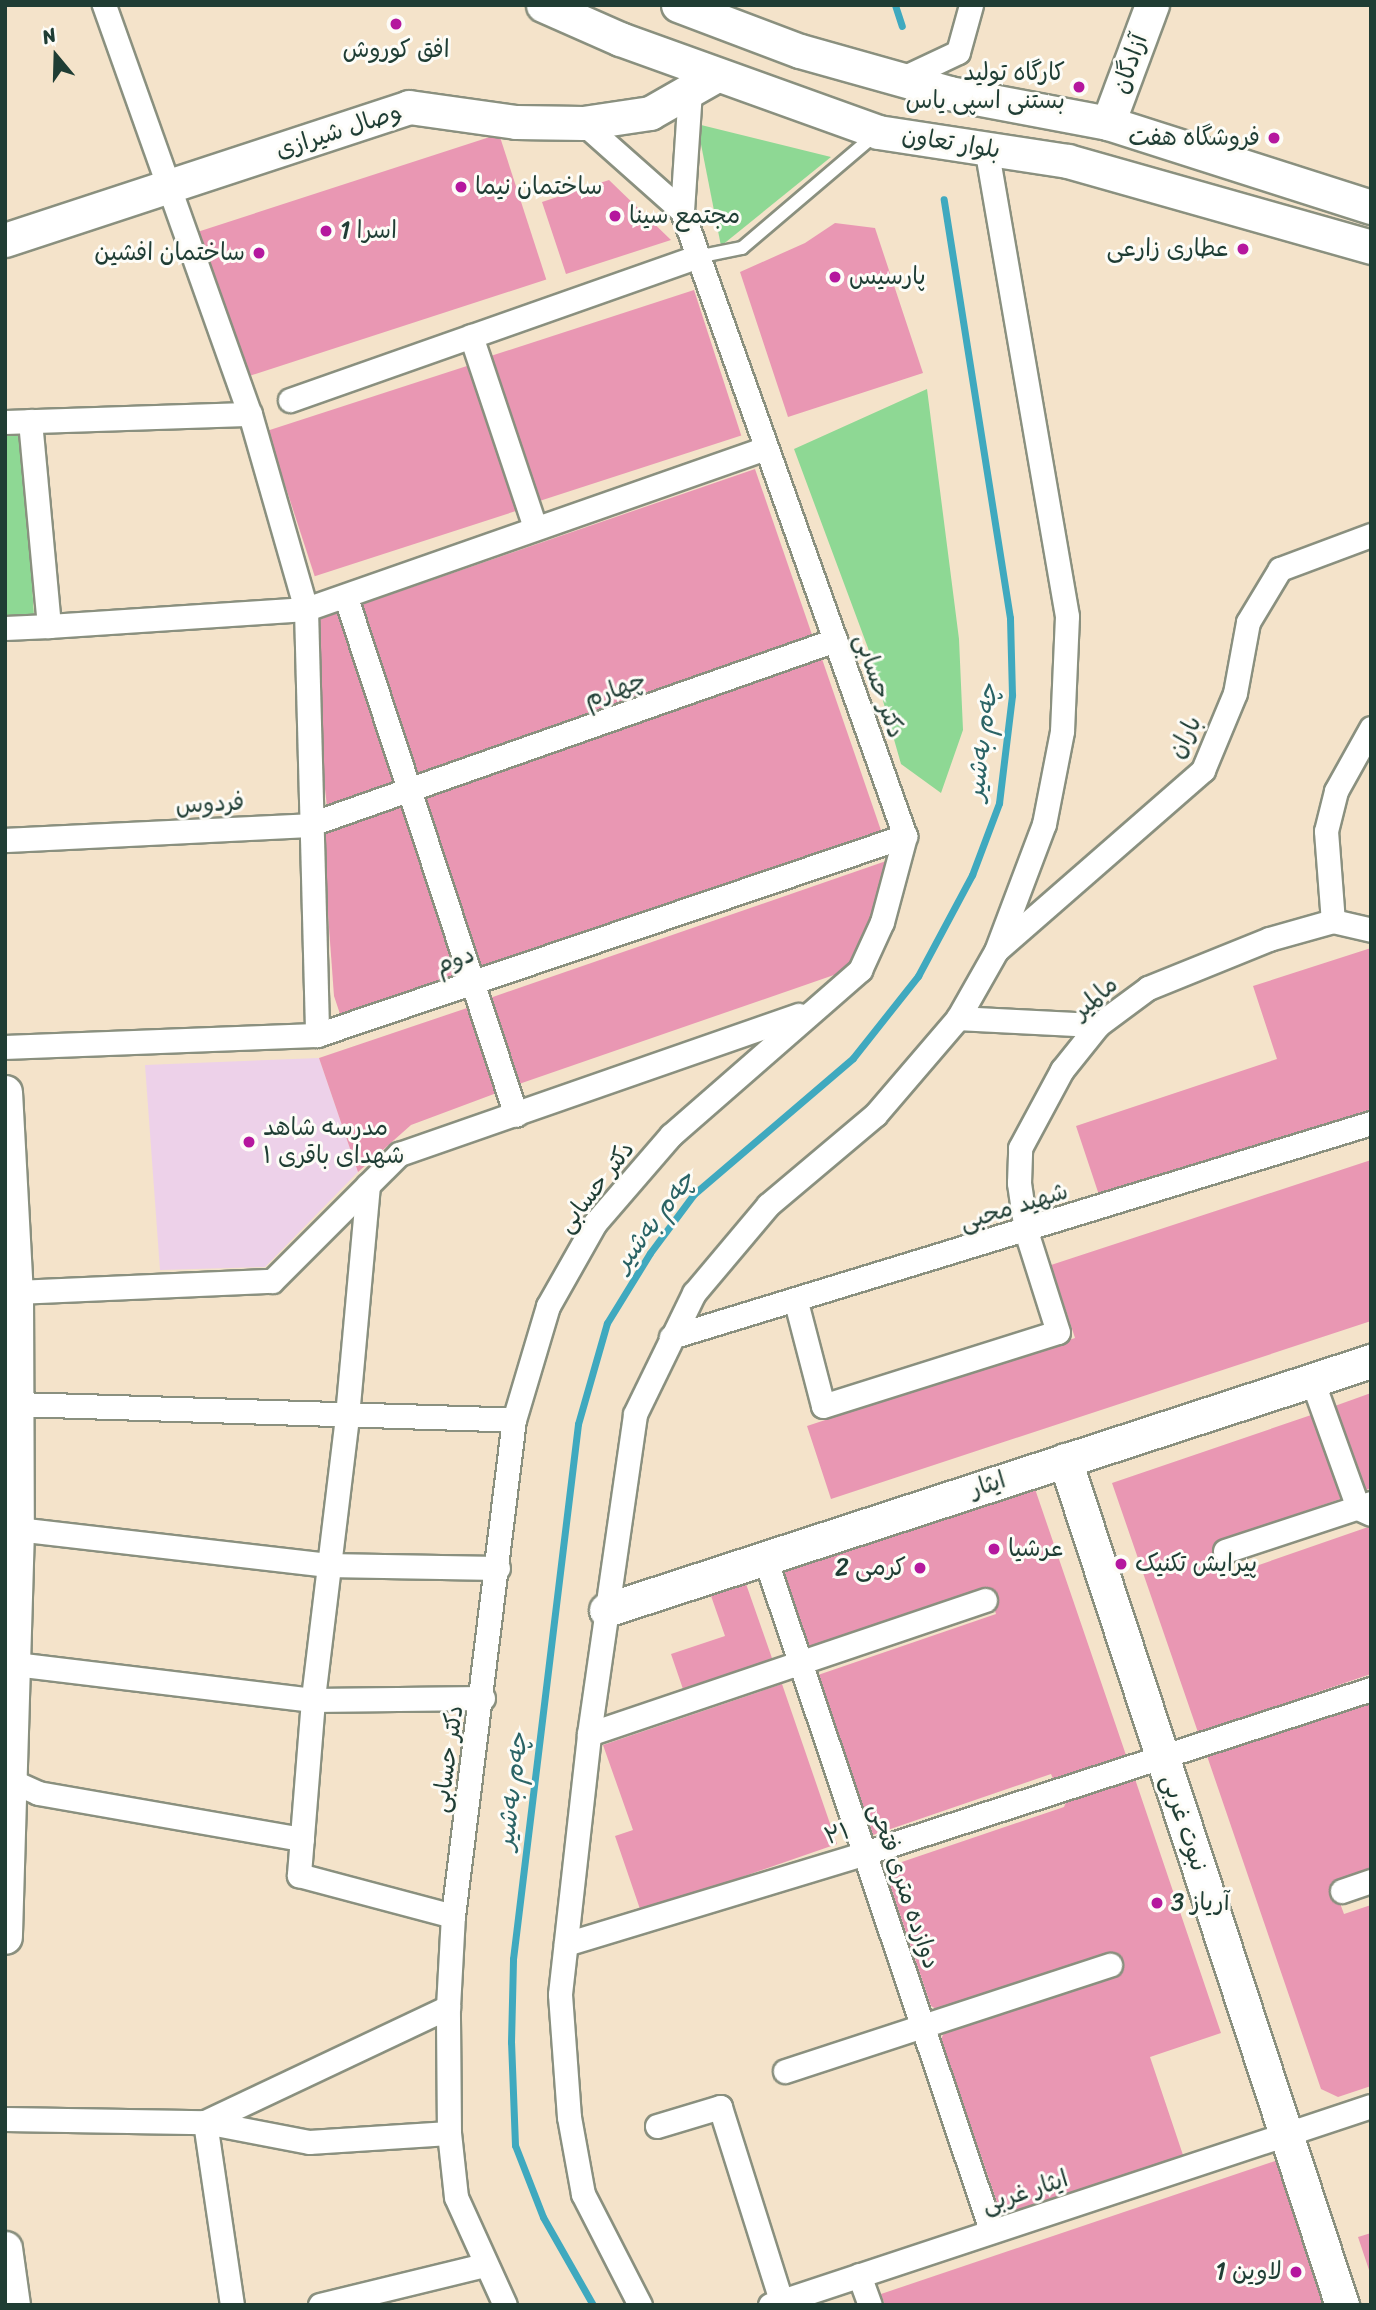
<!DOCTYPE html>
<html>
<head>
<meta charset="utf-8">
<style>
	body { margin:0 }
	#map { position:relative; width:1376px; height:2310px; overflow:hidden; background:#f4e3ca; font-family:Sriracha,"Playpen Sans Arabic",sans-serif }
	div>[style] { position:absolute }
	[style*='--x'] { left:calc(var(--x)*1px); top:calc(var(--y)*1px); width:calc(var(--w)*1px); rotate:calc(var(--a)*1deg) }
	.built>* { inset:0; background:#edd1e9 }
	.green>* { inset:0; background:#8ed894 }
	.stream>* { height:7px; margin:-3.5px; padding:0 3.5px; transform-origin:3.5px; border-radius:3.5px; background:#3fa9bf }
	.building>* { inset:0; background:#e997b3; transform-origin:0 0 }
	.roads { filter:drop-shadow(2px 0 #8a907f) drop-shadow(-2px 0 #8a907f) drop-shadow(0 2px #8a907f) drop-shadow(0 -2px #8a907f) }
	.lane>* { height:12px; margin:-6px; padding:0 6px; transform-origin:6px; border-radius:6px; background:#fff }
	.street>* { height:23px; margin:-11.5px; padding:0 11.5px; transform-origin:11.5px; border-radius:11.5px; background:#fff }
	.secondary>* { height:33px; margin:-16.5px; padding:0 16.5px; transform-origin:16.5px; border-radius:16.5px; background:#fff }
	.dots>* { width:19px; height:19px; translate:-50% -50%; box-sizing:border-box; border:4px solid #fdfcf7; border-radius:50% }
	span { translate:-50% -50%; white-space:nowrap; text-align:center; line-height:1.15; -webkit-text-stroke:6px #fdfcf7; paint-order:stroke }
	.poi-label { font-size:24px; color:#1f3d34 }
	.right { translate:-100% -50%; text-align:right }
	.left { translate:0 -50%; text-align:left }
	.street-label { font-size:24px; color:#1f3d34 }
	.water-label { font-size:26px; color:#2a6365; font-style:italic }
	.frame { position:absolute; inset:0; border:7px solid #1f3d34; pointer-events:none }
	.north { position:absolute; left:21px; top:21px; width:70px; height:70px; -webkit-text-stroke:5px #fdfcf7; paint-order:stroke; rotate:341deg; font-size:19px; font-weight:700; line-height:28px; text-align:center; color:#1f3d34 }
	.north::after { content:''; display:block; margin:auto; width:24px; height:32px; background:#1f3d34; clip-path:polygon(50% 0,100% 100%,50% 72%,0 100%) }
</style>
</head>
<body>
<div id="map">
	<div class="built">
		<i style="clip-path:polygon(319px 1058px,358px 1172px,265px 1267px,160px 1270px,145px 1065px)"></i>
	</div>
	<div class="green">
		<i style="clip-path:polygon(697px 124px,831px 157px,721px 246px)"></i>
		<i style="clip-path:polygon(927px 389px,959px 639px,963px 730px,941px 793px,901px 764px,868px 648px,794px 449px)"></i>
		<i style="clip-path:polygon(23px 429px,34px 616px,5px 618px,5px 430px)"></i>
	</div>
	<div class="stream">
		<i style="--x:895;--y:5;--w:22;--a:72"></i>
		<i style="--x:593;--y:2305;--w:101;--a:-119.6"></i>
		<i style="--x:543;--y:2217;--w:77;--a:-111.3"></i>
		<i style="--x:515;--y:2145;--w:103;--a:-92.2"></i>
		<i style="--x:511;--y:2042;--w:83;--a:-88.6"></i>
		<i style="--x:513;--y:1959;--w:539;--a:-83.07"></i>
		<i style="--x:578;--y:1424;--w:105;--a:-74"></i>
		<i style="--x:607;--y:1323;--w:82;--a:-58.4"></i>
		<i style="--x:650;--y:1253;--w:74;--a:-53.3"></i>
		<i style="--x:694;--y:1194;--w:209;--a:-40.5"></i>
		<i style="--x:853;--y:1058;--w:105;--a:-51.6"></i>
		<i style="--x:918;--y:976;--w:115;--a:-61.9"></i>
		<i style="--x:972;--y:875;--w:77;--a:-69.4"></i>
		<i style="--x:999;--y:803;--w:109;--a:-83.1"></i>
		<i style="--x:1012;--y:695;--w:77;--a:-91.5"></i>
		<i style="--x:1010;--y:618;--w:424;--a:-99"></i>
	</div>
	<div class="building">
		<i style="left:499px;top:134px;width:153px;height:318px;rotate:72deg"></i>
		<i style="clip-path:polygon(609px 180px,671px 240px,566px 274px,542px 202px)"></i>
		<i style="clip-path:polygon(835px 223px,875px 228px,923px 373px,788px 417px,740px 272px,805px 243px)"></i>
		<i style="left:694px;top:290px;width:153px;height:213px;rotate:72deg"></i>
		<i style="left:470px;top:365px;width:153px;height:213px;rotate:72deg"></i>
		<i style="left:755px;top:469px;width:181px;height:423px;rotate:71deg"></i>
		<i style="clip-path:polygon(340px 612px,399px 783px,327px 807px,317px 716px,316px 621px)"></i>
		<i style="left:822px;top:659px;width:181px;height:423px;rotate:71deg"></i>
		<i style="clip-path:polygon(404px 803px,464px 974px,341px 1017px,334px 996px,322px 832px)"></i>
		<i style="clip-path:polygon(889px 860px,857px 967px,519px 1084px,490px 998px)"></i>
		<i style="clip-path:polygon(1371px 948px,1371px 1109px,1100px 1198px,1076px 1126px,1277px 1059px,1253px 986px)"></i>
		<i style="clip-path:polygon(473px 1006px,502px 1091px,411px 1125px,358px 1172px,319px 1058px)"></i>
		<i style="clip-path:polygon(1371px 1160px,1371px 1321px,831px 1499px,807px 1426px,1075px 1338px,1051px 1265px)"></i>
		<i style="clip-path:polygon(1371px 1393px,1371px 1488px,1361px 1492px,1332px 1407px)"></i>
		<i style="clip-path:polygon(1320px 1412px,1349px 1496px,1215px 1542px,1227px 1576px,1371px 1526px,1371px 1674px,1235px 1720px,1238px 1728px,1201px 1741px,1112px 1483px)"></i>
		<i style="clip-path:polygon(1034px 1486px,1127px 1758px,1055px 1783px,1051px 1774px,873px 1835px,818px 1675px,996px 1614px,987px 1587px,808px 1648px,782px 1573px)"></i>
		<i style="clip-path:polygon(745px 1581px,773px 1661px,684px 1692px,671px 1654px,725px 1636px,710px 1593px)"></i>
		<i style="clip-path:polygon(782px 1684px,837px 1844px,641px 1912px,615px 1836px,633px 1830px,603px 1745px)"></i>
		<i style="clip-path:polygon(1371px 1697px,1371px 1875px,1334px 1887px,1344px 1914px,1371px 1905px,1371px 2086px,1338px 2097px,1321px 2089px,1206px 1753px)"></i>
		<i style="clip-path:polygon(1133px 1773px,1221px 2033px,1150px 2057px,1184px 2158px,1009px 2217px,1001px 2214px,941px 2039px,946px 2029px,1118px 1964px,1114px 1953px,941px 2012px,931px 2006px,886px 1873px,890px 1866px,1064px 1807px,1069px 1795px)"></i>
		<i style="clip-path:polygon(1278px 2160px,1327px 2305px,885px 2305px,881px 2294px)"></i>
		<i style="clip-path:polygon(1371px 2233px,1371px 2273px,1370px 2273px,1358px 2237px)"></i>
	</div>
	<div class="roads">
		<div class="lane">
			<i style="--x:697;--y:257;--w:46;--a:-11.3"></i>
			<i style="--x:742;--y:248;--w:175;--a:-40.4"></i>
		</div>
		<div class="street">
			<i style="--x:104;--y:5;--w:434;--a:70.4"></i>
			<i style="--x:250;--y:414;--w:203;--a:74"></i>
			<i style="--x:306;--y:609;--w:426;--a:88.5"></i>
			<i style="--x:901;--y:79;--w:63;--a:-25.3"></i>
			<i style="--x:958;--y:52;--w:49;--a:-74.5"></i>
			<i style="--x:583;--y:123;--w:132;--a:41.6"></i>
			<i style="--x:682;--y:211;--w:121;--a:-86.2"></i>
			<i style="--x:471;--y:336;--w:201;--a:71.5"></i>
			<i style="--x:290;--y:400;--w:431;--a:-19.4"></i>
			<i style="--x:30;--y:421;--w:206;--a:84.7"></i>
			<i style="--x:49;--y:626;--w:258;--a:-3.8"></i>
			<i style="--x:306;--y:609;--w:484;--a:-19.3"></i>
			<i style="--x:5;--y:422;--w:245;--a:-1.9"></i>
			<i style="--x:346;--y:598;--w:544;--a:71.8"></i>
			<i style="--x:5;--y:628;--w:44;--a:-2.6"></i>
			<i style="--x:1371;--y:728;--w:72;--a:119.1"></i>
			<i style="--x:1336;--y:791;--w:41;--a:104"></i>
			<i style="--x:1326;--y:831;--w:90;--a:85.6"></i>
			<i style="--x:1333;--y:921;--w:39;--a:13"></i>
			<i style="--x:5;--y:840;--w:303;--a:-2.8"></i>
			<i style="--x:308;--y:825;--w:559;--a:-19.34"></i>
			<i style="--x:998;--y:949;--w:272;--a:-41.1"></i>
			<i style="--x:1203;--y:770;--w:83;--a:-67.4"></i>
			<i style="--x:1235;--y:693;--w:72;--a:-79.6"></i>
			<i style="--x:1248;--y:622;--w:62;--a:-58.9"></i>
			<i style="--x:1280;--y:569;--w:97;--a:-20.5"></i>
			<i style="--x:958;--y:1018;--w:140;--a:2.9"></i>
			<i style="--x:5;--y:1047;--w:312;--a:-2.2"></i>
			<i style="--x:317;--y:1035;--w:621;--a:-18.7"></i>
			<i style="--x:368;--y:1185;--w:233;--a:95.2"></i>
			<i style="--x:347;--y:1417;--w:285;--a:96.9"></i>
			<i style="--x:313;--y:1700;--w:176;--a:94.6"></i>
			<i style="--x:299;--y:1875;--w:159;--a:14.9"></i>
			<i style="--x:16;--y:1292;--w:256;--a:-2.5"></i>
			<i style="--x:272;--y:1281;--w:180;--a:-45"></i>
			<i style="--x:399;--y:1154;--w:423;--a:-19.2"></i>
			<i style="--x:796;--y:1302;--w:107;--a:75.4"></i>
			<i style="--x:823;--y:1406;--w:246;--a:-17.5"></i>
			<i style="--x:1058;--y:1332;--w:106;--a:-107.6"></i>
			<i style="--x:1026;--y:1231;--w:49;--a:-98.3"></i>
			<i style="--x:1019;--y:1183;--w:35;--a:-88"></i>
			<i style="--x:1020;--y:1148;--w:89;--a:-61.7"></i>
			<i style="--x:1062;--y:1070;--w:58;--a:-51.3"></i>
			<i style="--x:1098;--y:1025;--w:62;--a:-36.5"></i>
			<i style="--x:1148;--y:988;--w:131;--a:-22"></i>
			<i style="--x:1269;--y:939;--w:66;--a:-15.7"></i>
			<i style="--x:671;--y:1337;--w:732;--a:-17"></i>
			<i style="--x:1312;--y:1380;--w:136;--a:70.2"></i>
			<i style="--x:1358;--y:1508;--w:14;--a:25"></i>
			<i style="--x:17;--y:1404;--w:497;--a:1.8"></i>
			<i style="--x:17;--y:1529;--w:311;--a:6.6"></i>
			<i style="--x:326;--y:1565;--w:172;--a:1"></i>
			<i style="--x:1225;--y:1551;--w:154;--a:-18.2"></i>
			<i style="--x:765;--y:1558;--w:709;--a:71.41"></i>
			<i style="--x:15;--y:1664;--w:300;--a:6.9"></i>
			<i style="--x:313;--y:1700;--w:170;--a:-0.7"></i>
			<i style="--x:589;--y:1734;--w:418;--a:-18.7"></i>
			<i style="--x:5;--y:1778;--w:36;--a:24"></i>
			<i style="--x:38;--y:1793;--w:268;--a:9.9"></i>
			<i style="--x:1342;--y:1891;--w:31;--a:-19"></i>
			<i style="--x:566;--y:1944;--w:313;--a:-16.9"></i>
			<i style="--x:865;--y:1853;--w:532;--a:-17.96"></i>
			<i style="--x:785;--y:2071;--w:342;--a:-18.1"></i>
			<i style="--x:5;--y:2119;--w:200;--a:0.9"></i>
			<i style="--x:205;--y:2122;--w:106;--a:10.9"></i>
			<i style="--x:309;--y:2142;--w:140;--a:-3.7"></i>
			<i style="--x:657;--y:2126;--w:66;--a:-16.8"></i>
			<i style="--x:720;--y:2107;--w:202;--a:72.5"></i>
			<i style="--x:859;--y:2275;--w:32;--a:70"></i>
			<i style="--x:232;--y:2305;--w:185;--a:-98.4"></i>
			<i style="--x:205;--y:2122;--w:269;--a:-25.3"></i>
			<i style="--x:320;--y:2305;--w:169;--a:-13.7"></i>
			<i style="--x:505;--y:2305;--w:119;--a:-114.4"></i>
			<i style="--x:456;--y:2197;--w:64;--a:-96.2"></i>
			<i style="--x:449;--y:2133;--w:126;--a:-90.5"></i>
			<i style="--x:448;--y:2007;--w:91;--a:-86.9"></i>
			<i style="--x:453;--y:1916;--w:500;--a:-83"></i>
			<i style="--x:514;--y:1420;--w:119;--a:-73.4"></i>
			<i style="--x:548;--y:1306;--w:95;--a:-60.5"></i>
			<i style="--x:595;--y:1223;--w:116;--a:-49.2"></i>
			<i style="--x:671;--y:1135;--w:251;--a:-41.1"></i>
			<i style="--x:860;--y:970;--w:53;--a:-65.4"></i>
			<i style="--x:882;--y:922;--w:89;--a:-75"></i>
			<i style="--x:905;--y:836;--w:664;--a:-109.64"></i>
			<i style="--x:640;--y:2305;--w:125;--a:-117.2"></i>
			<i style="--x:583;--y:2194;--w:78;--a:-100.3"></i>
			<i style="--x:569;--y:2117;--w:123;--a:-94.2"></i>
			<i style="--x:560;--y:1994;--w:262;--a:-83.6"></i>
			<i style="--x:589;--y:1734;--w:323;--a:-81.8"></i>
			<i style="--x:635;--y:1414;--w:135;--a:-64"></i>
			<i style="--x:694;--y:1293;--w:115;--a:-49.9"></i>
			<i style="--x:768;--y:1205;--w:140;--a:-40.1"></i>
			<i style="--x:875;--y:1115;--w:128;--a:-49.4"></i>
			<i style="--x:958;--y:1018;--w:77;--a:-60.4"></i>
			<i style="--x:996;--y:951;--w:136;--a:-69.3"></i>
			<i style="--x:1044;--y:824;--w:95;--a:-79"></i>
			<i style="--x:1062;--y:731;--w:115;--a:-87.5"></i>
			<i style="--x:1067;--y:616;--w:474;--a:-99.8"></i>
			<i style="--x:770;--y:2305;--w:633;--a:-18.32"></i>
		</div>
		<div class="secondary">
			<i style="--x:543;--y:5;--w:84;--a:23.8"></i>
			<i style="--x:620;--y:39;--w:274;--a:19.8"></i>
			<i style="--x:878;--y:132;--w:192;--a:8.7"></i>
			<i style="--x:1068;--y:161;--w:315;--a:15.8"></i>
			<i style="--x:678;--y:5;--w:130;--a:20.7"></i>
			<i style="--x:800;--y:51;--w:155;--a:15.7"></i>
			<i style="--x:949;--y:93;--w:162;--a:10.7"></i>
			<i style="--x:1108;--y:123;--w:276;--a:17.7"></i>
			<i style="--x:1108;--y:123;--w:126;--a:-69.6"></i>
			<i style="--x:5;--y:240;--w:425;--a:-18.2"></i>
			<i style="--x:409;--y:107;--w:108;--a:8"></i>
			<i style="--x:516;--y:122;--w:67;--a:0.9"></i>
			<i style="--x:583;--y:123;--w:68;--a:-8.5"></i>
			<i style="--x:650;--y:113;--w:77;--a:-29.6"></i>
			<i style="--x:5;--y:1092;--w:200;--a:86.9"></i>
			<i style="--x:16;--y:1292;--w:237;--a:89.8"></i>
			<i style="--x:17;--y:1529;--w:408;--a:91.7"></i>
			<i style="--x:1065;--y:1460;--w:889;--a:71.85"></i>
			<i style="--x:606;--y:1610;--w:805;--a:-18.03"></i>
			<i style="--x:5;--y:2248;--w:58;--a:82"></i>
		</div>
	</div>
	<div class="dots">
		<i style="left:396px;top:24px;background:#b5179e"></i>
		<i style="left:1079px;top:87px;background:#b5179e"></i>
		<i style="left:1274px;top:138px;background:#b5179e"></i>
		<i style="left:461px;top:187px;background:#b5179e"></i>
		<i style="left:615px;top:216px;background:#b5179e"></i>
		<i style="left:326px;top:231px;background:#b5179e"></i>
		<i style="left:1243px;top:249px;background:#b5179e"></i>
		<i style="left:259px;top:253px;background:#b5179e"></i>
		<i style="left:835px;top:277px;background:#b5179e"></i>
		<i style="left:249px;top:1142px;background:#b5179e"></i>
		<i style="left:994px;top:1549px;background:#b5179e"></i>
		<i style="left:1121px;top:1564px;background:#b5179e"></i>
		<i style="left:920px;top:1568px;background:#b5179e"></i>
		<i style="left:1157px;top:1903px;background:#b5179e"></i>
		<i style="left:1296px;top:2272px;background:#b5179e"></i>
	</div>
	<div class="poi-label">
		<span style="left:396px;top:50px">افق کوروش</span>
		<span class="right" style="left:1065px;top:87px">کارگاه تولید<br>بستنی اسپی یاس</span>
		<span class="right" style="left:1260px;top:138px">فروشگاه هفت</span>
		<span class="left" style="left:475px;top:187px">ساختمان نیما</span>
		<span class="left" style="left:629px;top:216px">مجتمع سینا</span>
		<span class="left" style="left:340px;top:231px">اسرا 1</span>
		<span class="right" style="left:1229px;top:249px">عطاری زارعی</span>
		<span class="right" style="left:245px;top:253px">ساختمان افشین</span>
		<span class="left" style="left:849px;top:277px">پارسیس</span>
		<span class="left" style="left:263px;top:1142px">مدرسه شاهد<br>شهدای باقری ۱</span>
		<span class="left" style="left:1008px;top:1549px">عرشیا</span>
		<span class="left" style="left:1135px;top:1564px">پیرایش تکنیک</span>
		<span class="right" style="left:906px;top:1568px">کرمی 2</span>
		<span class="left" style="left:1171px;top:1903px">آریاز 3</span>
		<span class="right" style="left:1282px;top:2272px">لاوین 1</span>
	</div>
	<div class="street-label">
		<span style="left:1130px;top:64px;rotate:-70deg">آزادگان</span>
		<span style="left:339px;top:131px;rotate:-18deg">وصال شیرازی</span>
		<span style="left:951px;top:143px;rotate:9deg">بلوار تعاون</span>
		<span style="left:879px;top:686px;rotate:71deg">دکتر حسابی</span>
		<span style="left:615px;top:690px;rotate:-20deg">چهارم</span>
		<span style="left:1185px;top:737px;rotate:-62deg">باران</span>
		<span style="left:210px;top:804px;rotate:-3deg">فردوس</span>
		<span style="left:455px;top:960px;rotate:-19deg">دوم</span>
		<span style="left:1095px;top:998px;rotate:-41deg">مالمیر</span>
		<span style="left:596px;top:1187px;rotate:-52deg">دکتر حسابی</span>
		<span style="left:1014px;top:1207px;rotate:-17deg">شهید محبی</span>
		<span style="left:988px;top:1485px;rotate:-18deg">ایثار</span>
		<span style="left:448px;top:1759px;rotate:-82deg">دکتر حسابی</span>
		<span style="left:1184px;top:1823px;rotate:72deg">نبوت غربی</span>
		<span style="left:837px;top:1834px;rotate:-17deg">۲۱</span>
		<span style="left:904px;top:1886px;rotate:71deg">دوازده متری فتحی</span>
		<span style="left:1025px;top:2192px;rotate:-18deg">ایثار غربی</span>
	</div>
	<div class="water-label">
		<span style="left:982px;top:742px;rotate:-83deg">چەم بەشیر</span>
		<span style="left:654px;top:1221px;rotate:-53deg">چەم بەشیر</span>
		<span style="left:512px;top:1791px;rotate:-83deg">چەم بەشیر</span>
	</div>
	<div class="frame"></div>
	<div class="north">N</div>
</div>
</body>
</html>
